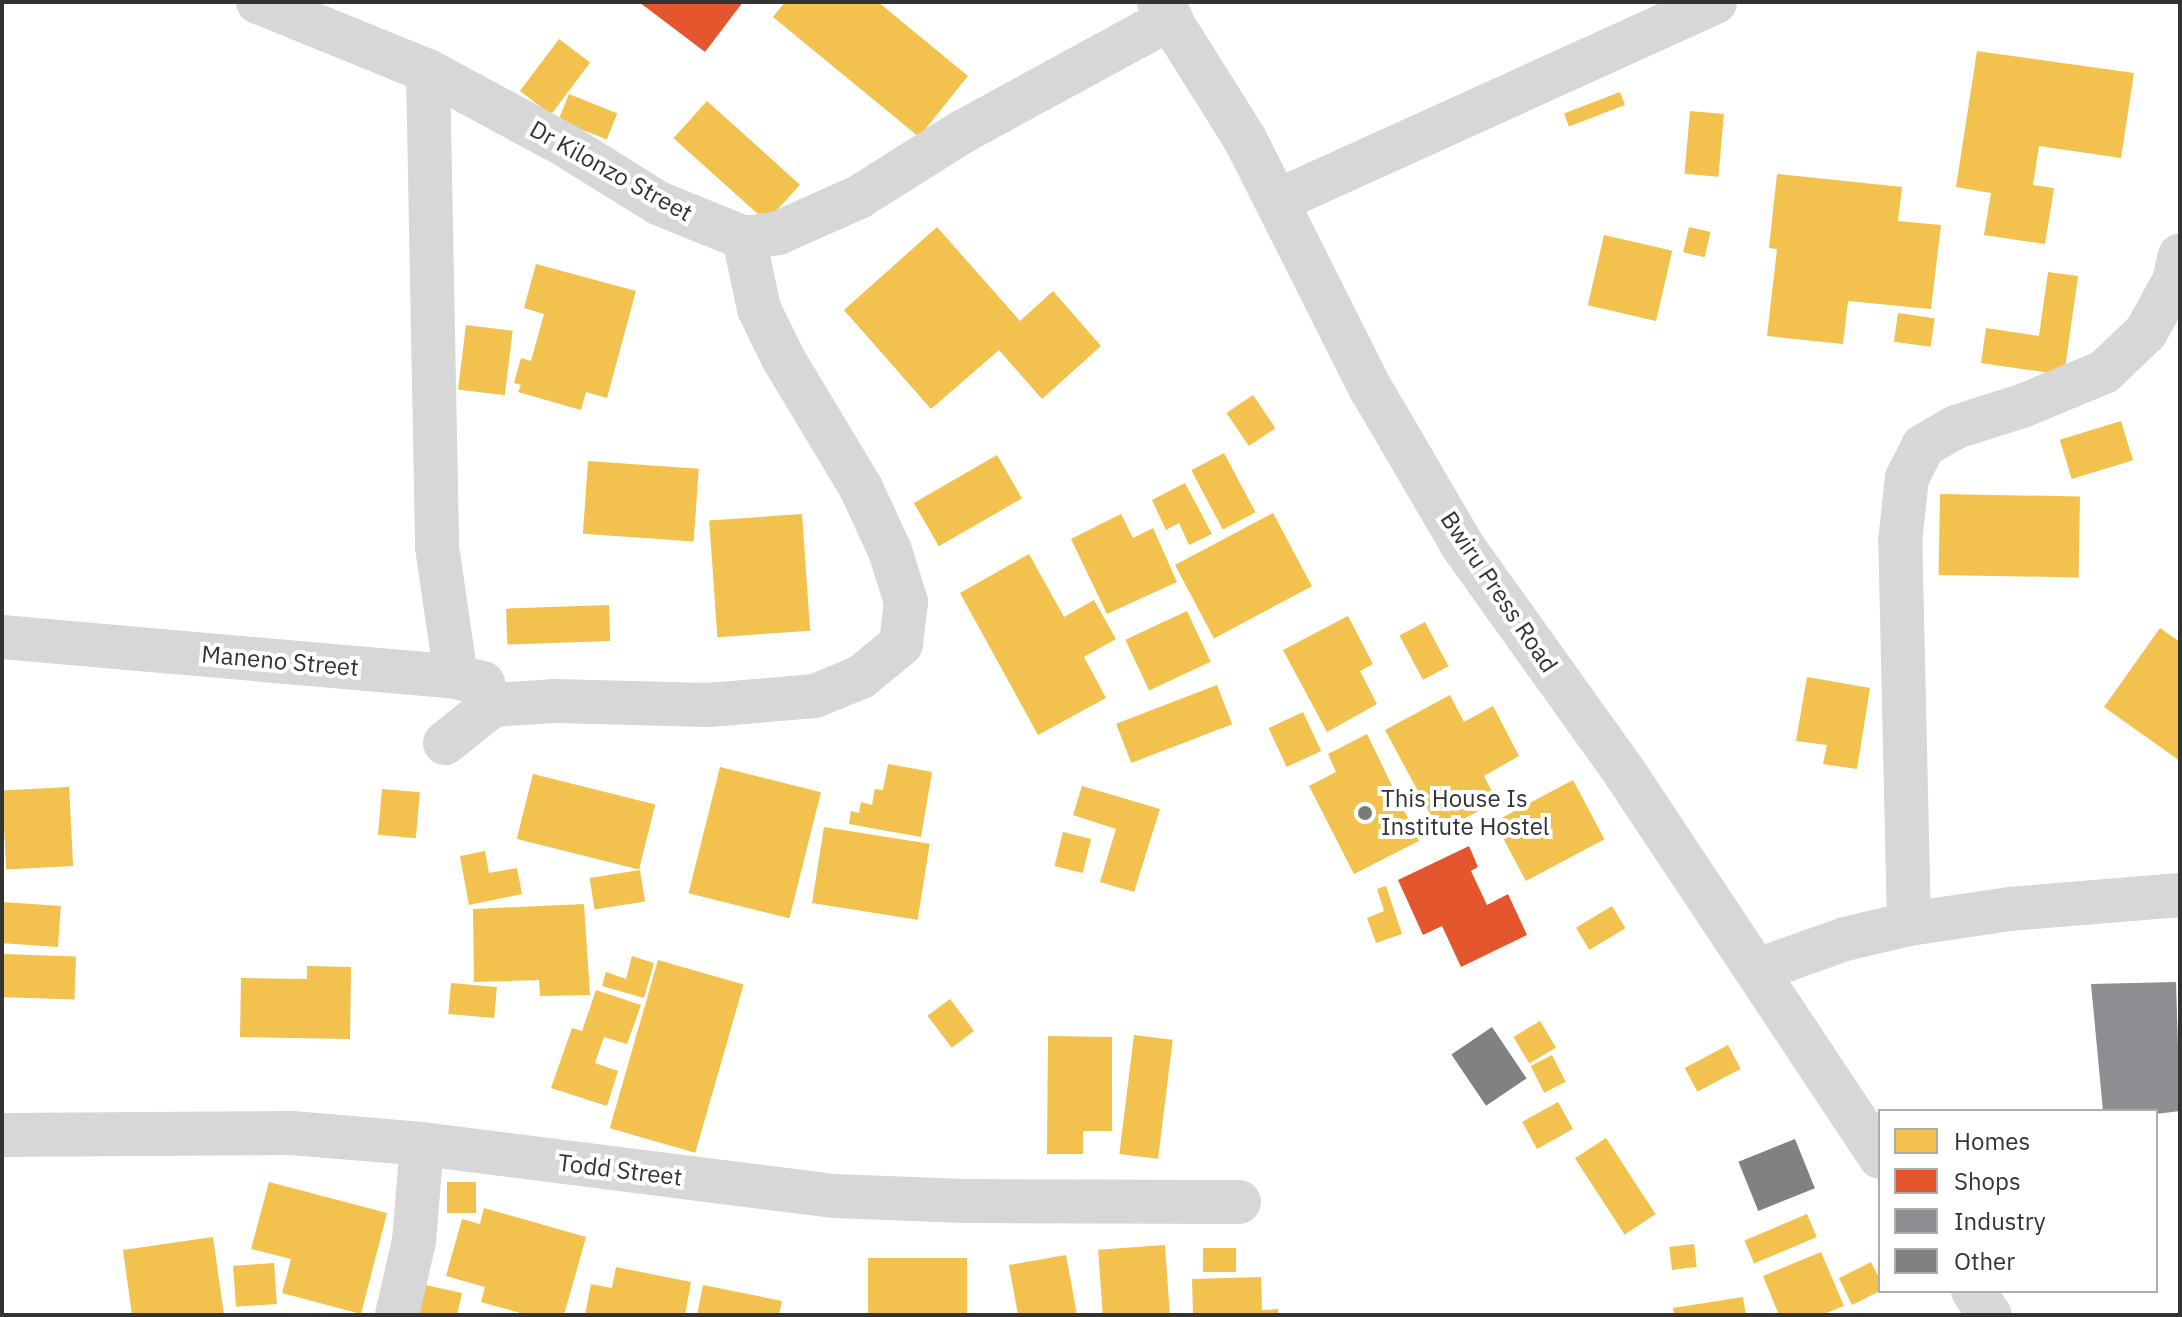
<!DOCTYPE html>
<html>
<head>
<meta charset="utf-8">
<style>
	body { margin:0 }
	#map { position:relative; width:2182px; height:1317px; overflow:hidden; background:#fff; font-family:"IBM Plex Sans",sans-serif }
	div>[style] { position:absolute }
	[style*='--x'] { left:calc(var(--x)*1px); top:calc(var(--y)*1px); width:calc(var(--w)*1px); rotate:calc(var(--a)*1deg) }
	.homes>* { inset:0; background:#f2c14e; transform-origin:0 0 }
	.shops>* { inset:0; background:#e4572e }
	.industry>* { inset:0; background:#8d8d92 }
	.building>* { inset:0; background:#818181; transform-origin:0 0 }
	.minor>* { height:44px; margin:-22px; padding:0 22px; transform-origin:22px; border-radius:22px; background:#d7d7d7 }
	.dots>* { width:22px; height:22px; translate:-50% -50%; box-sizing:border-box; border:4px solid #fff; border-radius:50% }
	span { translate:-50% -50%; white-space:nowrap; text-align:center; line-height:1.15; -webkit-text-stroke:8px #fff; paint-order:stroke }
	.street-label { font-size:24px; color:#333 }
	.poi-label { font-size:24px; color:#333 }
	.left { translate:0 -50%; text-align:left }
	.frame { position:absolute; inset:0; border:4px solid #333; pointer-events:none }
	.legend { position:absolute; left:1878px; top:1109px; width:280px; height:184px; box-sizing:border-box; background:#fff; border:2px solid #adadad; margin:0; padding:10px 14px; list-style:none; font-size:24px; color:#333 }
	.legend li { display:flex; align-items:center; gap:16px; height:40px }
	.legend b { width:40px; border:2px solid #adadad }
</style>
</head>
<body>
<div id="map">
	<div class="homes">
		<i style="clip-path:polygon(785px 2px,878px 2px,968px 76px,919px 137px,773px 17px)"></i>
		<i style="left:559px;top:39px;width:39px;height:65px;rotate:37deg"></i>
		<i style="clip-path:polygon(1977px 51px,2134px 73px,2121px 158px,2039px 146px,2033px 185px,2054px 188px,2045px 244px,1984px 235px,1991px 193px,1956px 187px)"></i>
		<i style="left:1620px;top:92px;width:14px;height:60px;rotate:69deg"></i>
		<i style="left:569px;top:94px;width:52px;height:28px;rotate:22deg"></i>
		<i style="left:707px;top:101px;width:125px;height:50px;rotate:42deg"></i>
		<i style="left:1690px;top:111px;width:34px;height:63px;rotate:5deg"></i>
		<i style="clip-path:polygon(1777px 174px,1902px 187px,1898px 221px,1941px 225px,1931px 309px,1848px 301px,1843px 344px,1767px 336px,1777px 249px,1769px 248px)"></i>
		<i style="clip-path:polygon(937px 227px,1020px 321px,1053px 291px,1101px 346px,1042px 399px,999px 350px,931px 409px,844px 310px)"></i>
		<i style="left:1689px;top:227px;width:22px;height:26px;rotate:13deg"></i>
		<i style="left:1604px;top:235px;width:70px;height:72px;rotate:13deg"></i>
		<i style="clip-path:polygon(536px 264px,636px 291px,607px 398px,586px 392px,581px 410px,518px 392px,521px 385px,514px 383px,521px 358px,531px 361px,544px 314px,524px 308px)"></i>
		<i style="clip-path:polygon(2048px 272px,2078px 276px,2064px 375px,1981px 363px,1986px 328px,2039px 336px)"></i>
		<i style="left:1898px;top:313px;width:37px;height:29px;rotate:8deg"></i>
		<i style="left:466px;top:325px;width:47px;height:65px;rotate:7deg"></i>
		<i style="left:1253px;top:395px;width:40px;height:32px;rotate:56deg"></i>
		<i style="left:2121px;top:421px;width:41px;height:64px;rotate:73deg"></i>
		<i style="left:1224px;top:453px;width:67px;height:37px;rotate:62deg"></i>
		<i style="left:997px;top:455px;width:50px;height:96px;rotate:60deg"></i>
		<i style="left:588px;top:461px;width:111px;height:73px;rotate:4deg"></i>
		<i style="clip-path:polygon(1185px 483px,1212px 534px,1189px 545px,1179px 523px,1166px 530px,1152px 500px)"></i>
		<i style="left:1940px;top:494px;width:140px;height:81px;rotate:1deg"></i>
		<i style="left:1273px;top:513px;width:83px;height:111px;rotate:62deg"></i>
		<i style="left:802px;top:514px;width:117px;height:93px;rotate:86deg"></i>
		<i style="clip-path:polygon(1121px 514px,1133px 538px,1153px 528px,1177px 582px,1107px 614px,1071px 539px)"></i>
		<i style="clip-path:polygon(1029px 554px,1064px 617px,1094px 600px,1116px 639px,1084px 657px,1106px 698px,1038px 735px,960px 593px)"></i>
		<i style="left:609px;top:605px;width:36px;height:103px;rotate:88deg"></i>
		<i style="left:1187px;top:611px;width:56px;height:68px;rotate:65deg"></i>
		<i style="clip-path:polygon(1348px 616px,1373px 664px,1360px 671px,1377px 704px,1327px 732px,1283px 650px)"></i>
		<i style="left:1425px;top:622px;width:50px;height:29px;rotate:62deg"></i>
		<i style="clip-path:polygon(2160px 628px,2180px 642px,2180px 761px,2104px 707px)"></i>
		<i style="clip-path:polygon(1807px 677px,1870px 688px,1857px 769px,1823px 764px,1827px 745px,1796px 741px)"></i>
		<i style="left:1217px;top:685px;width:42px;height:108px;rotate:69deg"></i>
		<i style="clip-path:polygon(1450px 695px,1464px 722px,1493px 706px,1519px 756px,1484px 776px,1497px 801px,1440px 832px,1385px 730px)"></i>
		<i style="left:1303px;top:712px;width:43px;height:38px;rotate:65deg"></i>
		<i style="clip-path:polygon(1367px 734px,1419px 841px,1354px 874px,1309px 786px,1336px 772px,1328px 754px)"></i>
		<i style="clip-path:polygon(888px 764px,932px 772px,921px 837px,849px 824px,851px 811px,859px 813px,861px 802px,872px 805px,875px 789px,883px 790px)"></i>
		<i style="left:720px;top:767px;width:104px;height:130px;rotate:14deg"></i>
		<i style="left:533px;top:774px;width:126px;height:67px;rotate:14deg"></i>
		<i style="left:1573px;top:780px;width:67px;height:89px;rotate:62deg"></i>
		<i style="clip-path:polygon(1082px 786px,1160px 809px,1134px 892px,1100px 882px,1116px 829px,1073px 815px)"></i>
		<i style="left:69px;top:787px;width:79px;height:67px;rotate:87deg"></i>
		<i style="left:382px;top:789px;width:38px;height:46px;rotate:5deg"></i>
		<i style="left:824px;top:827px;width:107px;height:77px;rotate:9deg"></i>
		<i style="left:1063px;top:832px;width:29px;height:35px;rotate:14deg"></i>
		<i style="clip-path:polygon(485px 851px,489px 873px,517px 868px,522px 894px,469px 905px,460px 856px)"></i>
		<i style="left:640px;top:870px;width:32px;height:51px;rotate:81deg"></i>
		<i style="clip-path:polygon(1386px 886px,1402px 934px,1376px 943px,1367px 918px,1384px 911px,1377px 889px)"></i>
		<i style="left:2px;top:902px;width:59px;height:41px;rotate:4deg"></i>
		<i style="clip-path:polygon(584px 904px,590px 995px,540px 996px,539px 980px,474px 982px,473px 909px)"></i>
		<i style="left:1612px;top:906px;width:26px;height:42px;rotate:59deg"></i>
		<i style="left:2px;top:954px;width:74px;height:43px;rotate:2deg"></i>
		<i style="clip-path:polygon(632px 956px,654px 963px,644px 998px,602px 986px,606px 972px,626px 979px)"></i>
		<i style="left:658px;top:960px;width:89px;height:175px;rotate:16deg"></i>
		<i style="clip-path:polygon(307px 966px,351px 967px,350px 1039px,240px 1037px,241px 978px,307px 979px)"></i>
		<i style="left:451px;top:983px;width:46px;height:31px;rotate:5deg"></i>
		<i style="clip-path:polygon(596px 990px,641px 1005px,627px 1044px,604px 1037px,595px 1063px,618px 1071px,607px 1106px,551px 1088px,572px 1028px,582px 1031px)"></i>
		<i style="left:950px;top:999px;width:40px;height:28px;rotate:53deg"></i>
		<i style="left:1540px;top:1021px;width:31px;height:31px;rotate:59deg"></i>
		<i style="left:1134px;top:1035px;width:39px;height:120px;rotate:7deg"></i>
		<i style="clip-path:polygon(1048px 1036px,1112px 1037px,1112px 1131px,1083px 1131px,1083px 1154px,1047px 1154px)"></i>
		<i style="left:1728px;top:1045px;width:27px;height:49px;rotate:62deg"></i>
		<i style="left:1552px;top:1055px;width:30px;height:24px;rotate:63deg"></i>
		<i style="left:1558px;top:1102px;width:31px;height:41px;rotate:61deg"></i>
		<i style="left:1606px;top:1138px;width:91px;height:37px;rotate:57deg"></i>
		<i style="clip-path:polygon(269px 1182px,387px 1213px,361px 1314px,282px 1293px,291px 1259px,251px 1249px)"></i>
		<i style="left:447px;top:1182px;width:29px;height:31px"></i>
		<i style="clip-path:polygon(484px 1208px,586px 1237px,564px 1315px,528px 1315px,481px 1302px,485px 1287px,446px 1276px,462px 1219px,480px 1224px)"></i>
		<i style="left:1807px;top:1214px;width:25px;height:68px;rotate:67deg"></i>
		<i style="clip-path:polygon(213px 1237px,224px 1315px,132px 1315px,123px 1250px)"></i>
		<i style="left:1694px;top:1244px;width:23px;height:25px;rotate:83deg"></i>
		<i style="left:1165px;top:1245px;width:70px;height:67px;rotate:86deg"></i>
		<i style="left:1203px;top:1248px;width:33px;height:24px"></i>
		<i style="clip-path:polygon(1821px 1252px,1844px 1306px,1821px 1315px,1779px 1315px,1763px 1276px)"></i>
		<i style="clip-path:polygon(1066px 1255px,1077px 1315px,1018px 1315px,1009px 1265px)"></i>
		<i style="left:967px;top:1258px;width:57px;height:99px;rotate:90deg"></i>
		<i style="clip-path:polygon(1871px 1262px,1880px 1280px,1880px 1291px,1852px 1305px,1839px 1278px)"></i>
		<i style="left:274px;top:1263px;width:41px;height:41px;rotate:86deg"></i>
		<i style="clip-path:polygon(616px 1267px,691px 1282px,685px 1315px,585px 1315px,591px 1284px,612px 1288px)"></i>
		<i style="clip-path:polygon(1261px 1277px,1262px 1310px,1278px 1309px,1278px 1315px,1193px 1315px,1192px 1279px)"></i>
		<i style="clip-path:polygon(425px 1285px,462px 1293px,457px 1315px,417px 1315px)"></i>
		<i style="clip-path:polygon(703px 1285px,782px 1301px,779px 1315px,697px 1315px)"></i>
		<i style="clip-path:polygon(1743px 1297px,1746px 1315px,1674px 1315px,1673px 1308px)"></i>
	</div>
	<div class="shops">
		<i style="clip-path:polygon(639px 2px,743px 2px,705px 52px)"></i>
		<i style="clip-path:polygon(1469px 846px,1478px 867px,1471px 871px,1487px 905px,1508px 894px,1527px 935px,1461px 967px,1442px 926px,1423px 935px,1398px 880px)"></i>
	</div>
	<div class="industry">
		<i style="clip-path:polygon(2176px 982px,2180px 1111px,2156px 1114px,2156px 1111px,2103px 1111px,2091px 984px)"></i>
	</div>
	<div class="building">
		<i style="left:1492px;top:1027px;width:62px;height:49px;rotate:56deg"></i>
		<i style="left:1795px;top:1139px;width:53px;height:61px;rotate:68deg"></i>
	</div>
	<div class="minor">
		<i style="--x:258;--y:2;--w:183;--a:22.1"></i>
		<i style="--x:428;--y:71;--w:156;--a:28.4"></i>
		<i style="--x:565;--y:145;--w:110;--a:31.9"></i>
		<i style="--x:658;--y:203;--w:93;--a:22.1"></i>
		<i style="--x:744;--y:238;--w:34;--a:-8"></i>
		<i style="--x:778;--y:233;--w:89;--a:-24"></i>
		<i style="--x:859;--y:197;--w:122;--a:-32.3"></i>
		<i style="--x:962;--y:132;--w:238;--a:-28.6"></i>
		<i style="--x:1159;--y:2;--w:162;--a:57.9"></i>
		<i style="--x:1245;--y:139;--w:280;--a:63.3"></i>
		<i style="--x:1371;--y:389;--w:184;--a:59.7"></i>
		<i style="--x:1464;--y:548;--w:277;--a:54.4"></i>
		<i style="--x:1625;--y:773;--w:461;--a:56.4"></i>
		<i style="--x:428;--y:71;--w:476;--a:88.9"></i>
		<i style="--x:437;--y:547;--w:131;--a:81.7"></i>
		<i style="--x:1277;--y:201;--w:481;--a:-24.4"></i>
		<i style="--x:2;--y:637;--w:456;--a:5"></i>
		<i style="--x:456;--y:677;--w:28;--a:13"></i>
		<i style="--x:445;--y:743;--w:61;--a:-38.4"></i>
		<i style="--x:493;--y:705;--w:62;--a:-3.7"></i>
		<i style="--x:555;--y:701;--w:153;--a:1.5"></i>
		<i style="--x:708;--y:705;--w:107;--a:-4.8"></i>
		<i style="--x:815;--y:696;--w:50;--a:-22.4"></i>
		<i style="--x:861;--y:677;--w:52;--a:-39.5"></i>
		<i style="--x:901;--y:644;--w:42;--a:-83.2"></i>
		<i style="--x:906;--y:602;--w:53;--a:-107.4"></i>
		<i style="--x:890;--y:551;--w:69;--a:-114.7"></i>
		<i style="--x:861;--y:488;--w:149;--a:-121"></i>
		<i style="--x:784;--y:360;--w:57;--a:-116.1"></i>
		<i style="--x:759;--y:309;--w:73;--a:-101.9"></i>
		<i style="--x:1909;--y:924;--w:382;--a:-91.3"></i>
		<i style="--x:1900;--y:542;--w:64;--a:-83.8"></i>
		<i style="--x:1907;--y:478;--w:36;--a:-63"></i>
		<i style="--x:1923;--y:446;--w:38;--a:-30"></i>
		<i style="--x:1956;--y:427;--w:69;--a:-17.7"></i>
		<i style="--x:2022;--y:406;--w:89;--a:-22.5"></i>
		<i style="--x:2104;--y:372;--w:58;--a:-43.6"></i>
		<i style="--x:2146;--y:332;--w:58;--a:-61.2"></i>
		<i style="--x:2174;--y:281;--w:26;--a:-77"></i>
		<i style="--x:1758;--y:970;--w:92;--a:-19.6"></i>
		<i style="--x:1845;--y:939;--w:66;--a:-13.2"></i>
		<i style="--x:1909;--y:924;--w:102;--a:-8.4"></i>
		<i style="--x:2010;--y:909;--w:171;--a:-4.7"></i>
		<i style="--x:2;--y:1135;--w:290;--a:-0.4"></i>
		<i style="--x:292;--y:1133;--w:130;--a:4.8"></i>
		<i style="--x:422;--y:1144;--w:415;--a:7.2"></i>
		<i style="--x:834;--y:1196;--w:131;--a:2.2"></i>
		<i style="--x:965;--y:1201;--w:274;--a:0.2"></i>
		<i style="--x:1973;--y:1291;--w:29;--a:55"></i>
		<i style="--x:397;--y:1315;--w:76;--a:-77.1"></i>
		<i style="--x:414;--y:1241;--w:97;--a:-85.3"></i>
	</div>
	<div class="dots">
		<i style="left:1365px;top:813px;background:#7a7a7a"></i>
	</div>
	<div class="street-label">
		<span style="left:611px;top:171px;rotate:29deg">Dr Kilonzo Street</span>
		<span style="left:1499px;top:592px;rotate:56deg">Bwiru Press Road</span>
		<span style="left:280px;top:661px;rotate:5deg">Maneno Street</span>
		<span style="left:620px;top:1170px;rotate:7deg">Todd Street</span>
	</div>
	<div class="poi-label">
		<span class="left" style="left:1381px;top:813px">This House Is<br>Institute Hostel</span>
	</div>
	<div class="frame"></div>
	<ul class="legend">
	<li><b style="height:22px;background:#f2c14e"></b>Homes</li>
	<li><b style="height:22px;background:#e4572e"></b>Shops</li>
	<li><b style="height:22px;background:#8d8d92"></b>Industry</li>
	<li><b style="height:22px;background:#818181"></b>Other</li>
	</ul>
</div>
</body>
</html>
